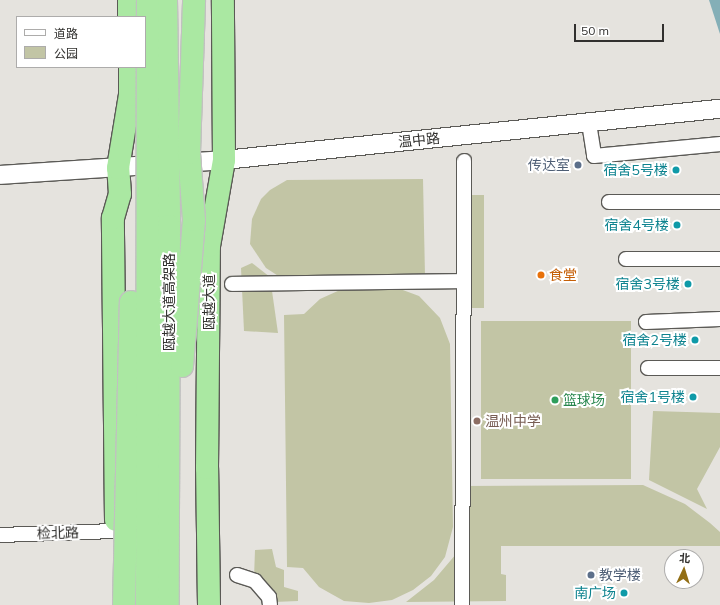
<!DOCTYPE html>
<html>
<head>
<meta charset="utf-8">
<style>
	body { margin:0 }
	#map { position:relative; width:720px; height:605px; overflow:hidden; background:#e5e3de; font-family:Mulish,"Noto Sans SC",sans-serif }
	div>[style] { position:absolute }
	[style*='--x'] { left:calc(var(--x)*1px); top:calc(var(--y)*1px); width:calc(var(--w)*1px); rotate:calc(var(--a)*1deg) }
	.green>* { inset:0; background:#c2c5a5; transform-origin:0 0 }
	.water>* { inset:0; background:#84afb7 }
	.roads { filter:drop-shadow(1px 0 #5b5a56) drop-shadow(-1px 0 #5b5a56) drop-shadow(0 1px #5b5a56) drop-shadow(0 -1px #5b5a56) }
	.minor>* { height:14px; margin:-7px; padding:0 7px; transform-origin:7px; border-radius:7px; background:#fff }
	.tertiary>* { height:18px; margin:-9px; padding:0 9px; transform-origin:9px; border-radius:9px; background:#fff }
	.trunk>* { height:22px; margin:-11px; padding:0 11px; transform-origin:11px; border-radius:11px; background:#aae8a2 }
	.bridges { filter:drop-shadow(1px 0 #c1c1c0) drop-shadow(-1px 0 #c1c1c0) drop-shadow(0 1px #c1c1c0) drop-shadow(0 -1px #c1c1c0) }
	.trunk-bridge>* { height:22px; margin:-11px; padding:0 11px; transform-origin:11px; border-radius:11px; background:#aae8a2 }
	.dots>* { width:11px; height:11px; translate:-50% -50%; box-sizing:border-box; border:2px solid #fff; border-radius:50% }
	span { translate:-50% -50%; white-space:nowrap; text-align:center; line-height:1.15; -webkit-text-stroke:4px #fff; paint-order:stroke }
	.street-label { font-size:14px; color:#31302e }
	.service-label { font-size:14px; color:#4e5e75 }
	.right { translate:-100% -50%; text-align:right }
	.left { translate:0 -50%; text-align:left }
	.culture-label { font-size:14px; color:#0d838f }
	.food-label { font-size:14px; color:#c56008 }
	.leisure-label { font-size:14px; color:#27864d }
	.education-label { font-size:14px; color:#785e54 }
	.legend { position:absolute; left:16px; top:16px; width:130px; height:52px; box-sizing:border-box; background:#fff; border:1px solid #adacab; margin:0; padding:5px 7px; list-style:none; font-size:12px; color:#31302e }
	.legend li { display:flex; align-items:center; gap:8px; height:20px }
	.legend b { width:20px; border:1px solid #adacab }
	.north { position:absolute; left:664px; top:549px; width:40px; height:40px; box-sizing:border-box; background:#fff; border:1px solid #adacab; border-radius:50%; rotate:4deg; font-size:11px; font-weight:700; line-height:16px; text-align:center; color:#31302e }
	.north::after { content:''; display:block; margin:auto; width:14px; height:18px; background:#926e15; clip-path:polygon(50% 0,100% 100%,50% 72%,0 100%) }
	.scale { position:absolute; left:574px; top:24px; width:90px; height:18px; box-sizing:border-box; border:2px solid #31302e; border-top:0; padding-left:5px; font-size:12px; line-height:14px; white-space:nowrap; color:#31302e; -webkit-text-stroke:3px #fff; paint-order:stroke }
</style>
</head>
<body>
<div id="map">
	<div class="green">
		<i style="clip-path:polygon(423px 179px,425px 276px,283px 279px,266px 268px,250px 244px,252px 219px,261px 199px,270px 190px,287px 180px)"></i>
		<i style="left:470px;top:195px;width:14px;height:113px"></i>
		<i style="clip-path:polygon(252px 263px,270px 277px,278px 333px,244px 331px,241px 268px)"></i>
		<i style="clip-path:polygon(365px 285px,392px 286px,419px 296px,440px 318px,450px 344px,453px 527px,445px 557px,431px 576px,413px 590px,392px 600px,369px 603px,344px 601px,319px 587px,303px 568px,287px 567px,284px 315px,304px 314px,320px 299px,340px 290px)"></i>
		<i style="left:481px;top:321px;width:150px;height:158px"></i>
		<i style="clip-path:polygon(653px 411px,720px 413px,720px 447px,697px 489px,707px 509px,649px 480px)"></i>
		<i style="clip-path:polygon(643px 485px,685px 504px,710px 523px,720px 532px,720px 546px,501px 546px,501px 574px,506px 575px,506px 601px,406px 602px,434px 580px,462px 547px,463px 486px)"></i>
		<i style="clip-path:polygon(272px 549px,276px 567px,284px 570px,284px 587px,298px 591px,298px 601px,274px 602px,254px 577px,255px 550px)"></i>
	</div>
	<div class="water">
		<i style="clip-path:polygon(709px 0,720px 0,720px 34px)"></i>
	</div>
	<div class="roads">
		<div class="minor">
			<i style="--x:589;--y:123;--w:33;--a:81"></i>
			<i style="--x:594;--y:156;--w:127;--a:-5.4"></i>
			<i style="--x:609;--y:202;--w:111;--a:0"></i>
			<i style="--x:626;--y:259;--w:94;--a:0"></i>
			<i style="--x:232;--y:284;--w:231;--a:-0.7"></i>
			<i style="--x:646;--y:322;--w:74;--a:-2.3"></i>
			<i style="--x:648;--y:368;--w:72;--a:0"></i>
			<i style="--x:0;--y:535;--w:116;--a:-2"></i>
			<i style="--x:237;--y:575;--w:19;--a:18"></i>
			<i style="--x:255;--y:581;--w:21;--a:49"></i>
			<i style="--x:269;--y:597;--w:8;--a:83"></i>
			<i style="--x:462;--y:605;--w:444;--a:-89.7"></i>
		</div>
		<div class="tertiary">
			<i style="--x:0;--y:175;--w:225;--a:-3.8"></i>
			<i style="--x:224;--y:160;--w:499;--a:-5.9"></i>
		</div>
		<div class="trunk">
			<i style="--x:129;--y:0;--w:17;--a:90"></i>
			<i style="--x:116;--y:520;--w:302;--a:-90.6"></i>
			<i style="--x:113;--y:218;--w:25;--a:-74"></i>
			<i style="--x:120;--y:194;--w:26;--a:-94"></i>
			<i style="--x:118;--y:168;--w:74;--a:-80.7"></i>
			<i style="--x:130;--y:95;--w:28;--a:-90"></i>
			<i style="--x:209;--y:605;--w:137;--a:-90.8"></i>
			<i style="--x:207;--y:468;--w:222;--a:-89.5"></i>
			<i style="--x:209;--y:246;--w:87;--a:-80.1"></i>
			<i style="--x:224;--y:160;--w:160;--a:-90.4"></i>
		</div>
	</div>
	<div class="bridges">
		<div class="trunk-bridge">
			<i style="--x:166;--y:0;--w:226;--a:89.2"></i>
			<i style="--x:169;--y:226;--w:379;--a:90.2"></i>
			<i style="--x:182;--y:366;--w:146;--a:-85.3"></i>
			<i style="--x:194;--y:220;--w:67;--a:-94.3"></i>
			<i style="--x:189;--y:153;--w:153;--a:-88.1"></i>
			<i style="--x:124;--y:605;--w:303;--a:-88.7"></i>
			<i style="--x:147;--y:605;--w:605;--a:-89.91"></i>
		</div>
	</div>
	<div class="dots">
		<i style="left:578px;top:165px;background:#5c6f8a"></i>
		<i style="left:676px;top:170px;background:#0f9aa8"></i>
		<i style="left:677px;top:225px;background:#0f9aa8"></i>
		<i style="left:541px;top:275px;background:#e8710a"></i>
		<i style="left:688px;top:284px;background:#0f9aa8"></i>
		<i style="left:695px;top:340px;background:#0f9aa8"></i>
		<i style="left:693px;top:397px;background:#0f9aa8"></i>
		<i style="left:555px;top:400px;background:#2e9e5b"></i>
		<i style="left:477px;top:421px;background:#8d6e63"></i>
		<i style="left:591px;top:575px;background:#5c6f8a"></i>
		<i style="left:624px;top:593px;background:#0f9aa8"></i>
	</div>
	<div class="street-label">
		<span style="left:419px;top:140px;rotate:-6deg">温中路</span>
		<span style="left:169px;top:302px;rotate:-90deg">瓯越大道高架路</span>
		<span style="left:209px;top:302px;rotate:-90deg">瓯越大道</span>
		<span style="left:58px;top:533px;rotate:-2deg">检北路</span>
	</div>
	<div class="service-label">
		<span class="right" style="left:570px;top:165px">传达室</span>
		<span class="left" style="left:599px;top:575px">教学楼</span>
	</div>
	<div class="culture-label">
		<span class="right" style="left:668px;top:170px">宿舍5号楼</span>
		<span class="right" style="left:669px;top:225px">宿舍4号楼</span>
		<span class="right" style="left:680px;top:284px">宿舍3号楼</span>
		<span class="right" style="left:687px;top:340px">宿舍2号楼</span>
		<span class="right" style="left:685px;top:397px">宿舍1号楼</span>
		<span class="right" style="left:616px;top:593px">南广场</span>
	</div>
	<div class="food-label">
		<span class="left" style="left:549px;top:275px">食堂</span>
	</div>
	<div class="leisure-label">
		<span class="left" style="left:563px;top:400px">篮球场</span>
	</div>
	<div class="education-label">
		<span class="left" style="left:485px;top:421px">温州中学</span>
	</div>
	<ul class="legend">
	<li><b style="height:5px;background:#fff"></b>道路</li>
	<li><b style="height:11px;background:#c2c5a5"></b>公园</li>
	</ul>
	<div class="north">北</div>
	<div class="scale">50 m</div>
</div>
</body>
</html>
